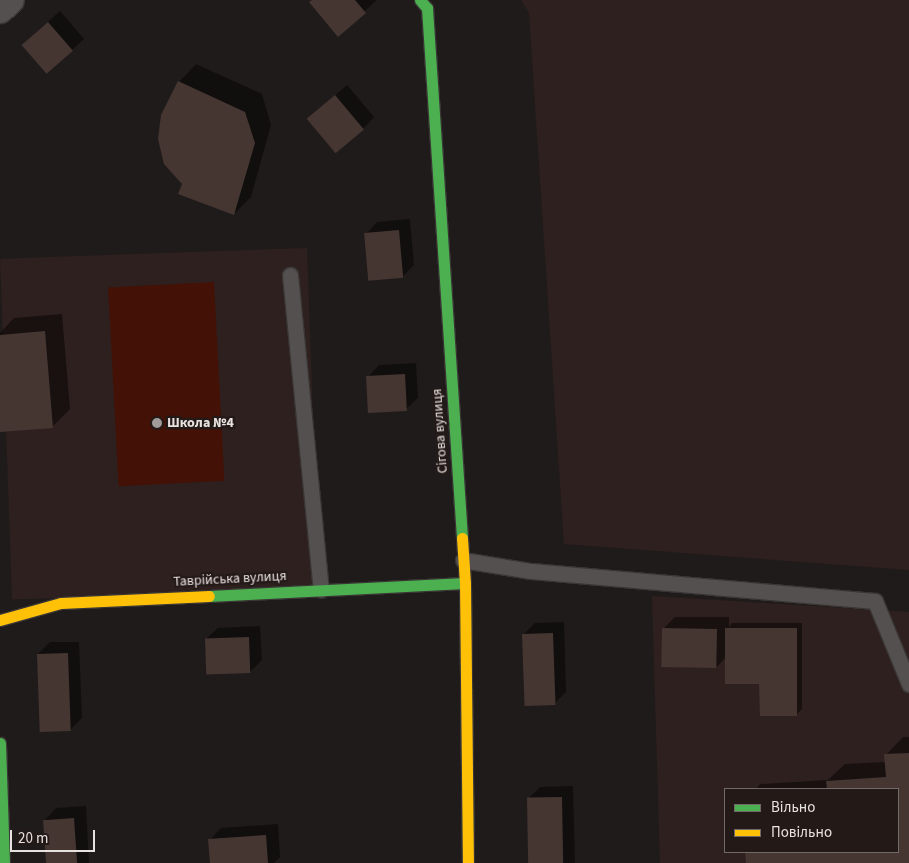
<!DOCTYPE html>
<html>
<head>
<meta charset="utf-8">
<style>
	body { margin:0 }
	#map { position:relative; width:909px; height:863px; overflow:hidden; background:#201b1b; font-family:"Source Sans 3",sans-serif }
	div>[style] { position:absolute }
	[style*='--x'] { left:calc(var(--x)*1px); top:calc(var(--y)*1px); width:calc(var(--w)*1px); rotate:calc(var(--a)*1deg) }
	.built>* { inset:0; background:#2e201e; transform-origin:0 0 }
	.green>* { inset:0; background:#431106; transform-origin:0 0 }
	.shadow>* { inset:0; background:#0007 }
	.building>* { inset:0; background:#453632; transform-origin:0 0 }
	.roads { filter:drop-shadow(1px 0 #393635) drop-shadow(-1px 0 #393635) drop-shadow(0 1px #393635) drop-shadow(0 -1px #393635) }
	.lane>* { height:15px; margin:-7.5px; padding:0 7.5px; transform-origin:7.5px; border-radius:7.5px; background:#54504f }
	.street>* { height:28px; margin:-14px; padding:0 14px; transform-origin:14px; border-radius:14px; background:#54504f }
	.fast>* { height:11px; margin:-5.5px; padding:0 5.5px; transform-origin:5.5px; border-radius:5.5px; background:#4caf50 }
	.slow>* { height:11px; margin:-5.5px; padding:0 5.5px; transform-origin:5.5px; border-radius:5.5px; background:#ffc107 }
	.dots>* { width:14px; height:14px; translate:-50% -50%; box-sizing:border-box; border:2px solid #231a18; border-radius:50% }
	span { translate:-50% -50%; white-space:nowrap; text-align:center; line-height:1.15; -webkit-text-stroke:4.5px #231a18; paint-order:stroke }
	.poi-label { font-size:14px; color:#e7e1df; font-weight:700 }
	.left { translate:0 -50%; text-align:left }
	.street-label { font-size:14px; color:#e7e1df }
	.legend { position:absolute; left:724px; top:788px; width:175px; height:65px; box-sizing:border-box; background:#231a18; border:1px solid #716a68; margin:0; padding:6px 9px; list-style:none; font-size:15px; color:#e7e1df }
	.legend li { display:flex; align-items:center; gap:10px; height:25px }
	.legend b { width:25px; border:1px solid #716a68 }
	.scale { position:absolute; left:10px; top:830px; width:85px; height:22px; box-sizing:border-box; border:2px solid #e7e1df; border-top:0; padding-left:6px; font-size:15px; line-height:18px; white-space:nowrap; color:#e7e1df; -webkit-text-stroke:4px #231a18; paint-order:stroke }
</style>
</head>
<body>
<div id="map">
	<div class="built">
		<i style="clip-path:polygon(521px 0,909px 0,909px 570px,564px 544px,529px 13px)"></i>
		<i style="left:307px;top:248px;width:341px;height:307px;rotate:88deg"></i>
		<i style="clip-path:polygon(evenodd,652px 596px,909px 612px,909px 863px,660px 863px,652px 596px,725px 789px,898px 789px,898px 852px,725px 852px,725px 789px)"></i>
	</div>
	<div class="green">
		<i style="left:214px;top:282px;width:199px;height:106px;rotate:87deg"></i>
	</div>
	<div class="shadow">
		<i style="clip-path:polygon(313px 0,377px 0,338px 35px)"></i>
		<i style="clip-path:polygon(60px 11px,84px 39px,72px 50px,23px 44px)"></i>
		<i style="clip-path:polygon(196px 64px,262px 94px,271px 125px,251px 197px,234px 214px,184px 184px,179px 82px)"></i>
		<i style="clip-path:polygon(347px 85px,374px 117px,363px 129px,308px 119px)"></i>
		<i style="clip-path:polygon(410px 219px,414px 265px,402px 277px,366px 234px,377px 222px)"></i>
		<i style="clip-path:polygon(62px 314px,70px 409px,53px 426px,0 431px,0 333px,14px 318px)"></i>
		<i style="clip-path:polygon(416px 363px,418px 398px,406px 409px,368px 377px,379px 365px)"></i>
		<i style="clip-path:polygon(675px 617px,729px 617px,729px 627px,732px 623px,802px 623px,802px 709px,796px 715px,761px 683px,726px 657px,717px 667px,663px 629px)"></i>
		<i style="clip-path:polygon(564px 622px,566px 692px,555px 703px,523px 635px,535px 623px)"></i>
		<i style="clip-path:polygon(260px 626px,262px 660px,250px 672px,206px 639px,218px 628px)"></i>
		<i style="clip-path:polygon(50px 642px,79px 642px,82px 718px,70px 730px,38px 654px)"></i>
		<i style="clip-path:polygon(903px 737px,909px 737px,909px 863px,747px 863px,746px 852px,898px 852px,898px 789px,756px 789px,760px 784px,828px 780px,845px 764px,886px 762px,886px 755px)"></i>
		<i style="clip-path:polygon(573px 786px,575px 863px,529px 863px,528px 799px,540px 787px)"></i>
		<i style="clip-path:polygon(86px 806px,89px 863px,47px 863px,45px 820px,56px 808px)"></i>
		<i style="clip-path:polygon(278px 824px,280px 857px,274px 863px,211px 863px,210px 840px,221px 828px)"></i>
	</div>
	<div class="building">
		<i style="clip-path:polygon(312px 0,355px 0,366px 13px,338px 37px,309px 2px)"></i>
		<i style="left:48px;top:22px;width:38px;height:35px;rotate:49deg"></i>
		<i style="clip-path:polygon(178px 81px,245px 112px,255px 143px,234px 215px,178px 194px,182px 184px,164px 164px,158px 139px,161px 115px)"></i>
		<i style="left:335px;top:95px;width:45px;height:37px;rotate:50deg"></i>
		<i style="left:399px;top:230px;width:48px;height:35px;rotate:85deg"></i>
		<i style="clip-path:polygon(45px 331px,53px 428px,0 432px,0 335px)"></i>
		<i style="left:405px;top:374px;width:37px;height:39px;rotate:87deg"></i>
		<i style="left:662px;top:628px;width:55px;height:39px;rotate:1deg"></i>
		<i style="clip-path:polygon(725px 628px,797px 628px,797px 716px,760px 716px,759px 684px,725px 684px)"></i>
		<i style="left:553px;top:633px;width:72px;height:31px;rotate:88deg"></i>
		<i style="left:249px;top:637px;width:36px;height:44px;rotate:88deg"></i>
		<i style="left:68px;top:653px;width:78px;height:31px;rotate:88deg"></i>
		<i style="clip-path:polygon(909px 753px,909px 863px,746px 863px,745px 852px,898px 852px,898px 789px,827px 789px,826px 781px,886px 777px,884px 754px)"></i>
		<i style="left:562px;top:797px;width:66px;height:35px;rotate:89deg"></i>
		<i style="left:74px;top:818px;width:45px;height:31px;rotate:86deg"></i>
		<i style="clip-path:polygon(266px 835px,268px 863px,210px 863px,208px 839px)"></i>
	</div>
	<div class="roads">
		<div class="lane">
			<i style="--x:290;--y:275;--w:316;--a:84.4"></i>
			<i style="--x:463;--y:560;--w:69;--a:9.2"></i>
			<i style="--x:531;--y:571;--w:345;--a:5"></i>
			<i style="--x:875;--y:601;--w:90;--a:67.7"></i>
		</div>
		<div class="street">
			<i style="--x:0;--y:9;--w:13;--a:-42"></i>
		</div>
		<div class="fast">
			<i style="--x:420;--y:0;--w:11;--a:49"></i>
			<i style="--x:427;--y:8;--w:531;--a:86.22"></i>
			<i style="--x:209;--y:596;--w:256;--a:-2.9"></i>
			<i style="--x:0;--y:743;--w:120;--a:88.1"></i>
		</div>
		<div class="slow">
			<i style="--x:462;--y:538;--w:45;--a:86.2"></i>
			<i style="--x:465;--y:583;--w:280;--a:89.4"></i>
			<i style="--x:0;--y:620;--w:63;--a:-15.6"></i>
			<i style="--x:61;--y:603;--w:148;--a:-2.7"></i>
		</div>
	</div>
	<div class="dots">
		<i style="left:157px;top:423px;background:#a19c9a"></i>
	</div>
	<div class="poi-label">
		<span class="left" style="left:167px;top:423px">Школа №4</span>
	</div>
	<div class="street-label">
		<span style="left:440px;top:431px;rotate:-94deg">Сігова вулиця</span>
		<span style="left:230px;top:579px;rotate:-3deg">Таврійська вулиця</span>
	</div>
	<ul class="legend">
	<li><b style="height:6px;background:#4caf50"></b>Вільно</li>
	<li><b style="height:6px;background:#ffc107"></b>Повільно</li>
	</ul>
	<div class="scale">20 m</div>
</div>
</body>
</html>
